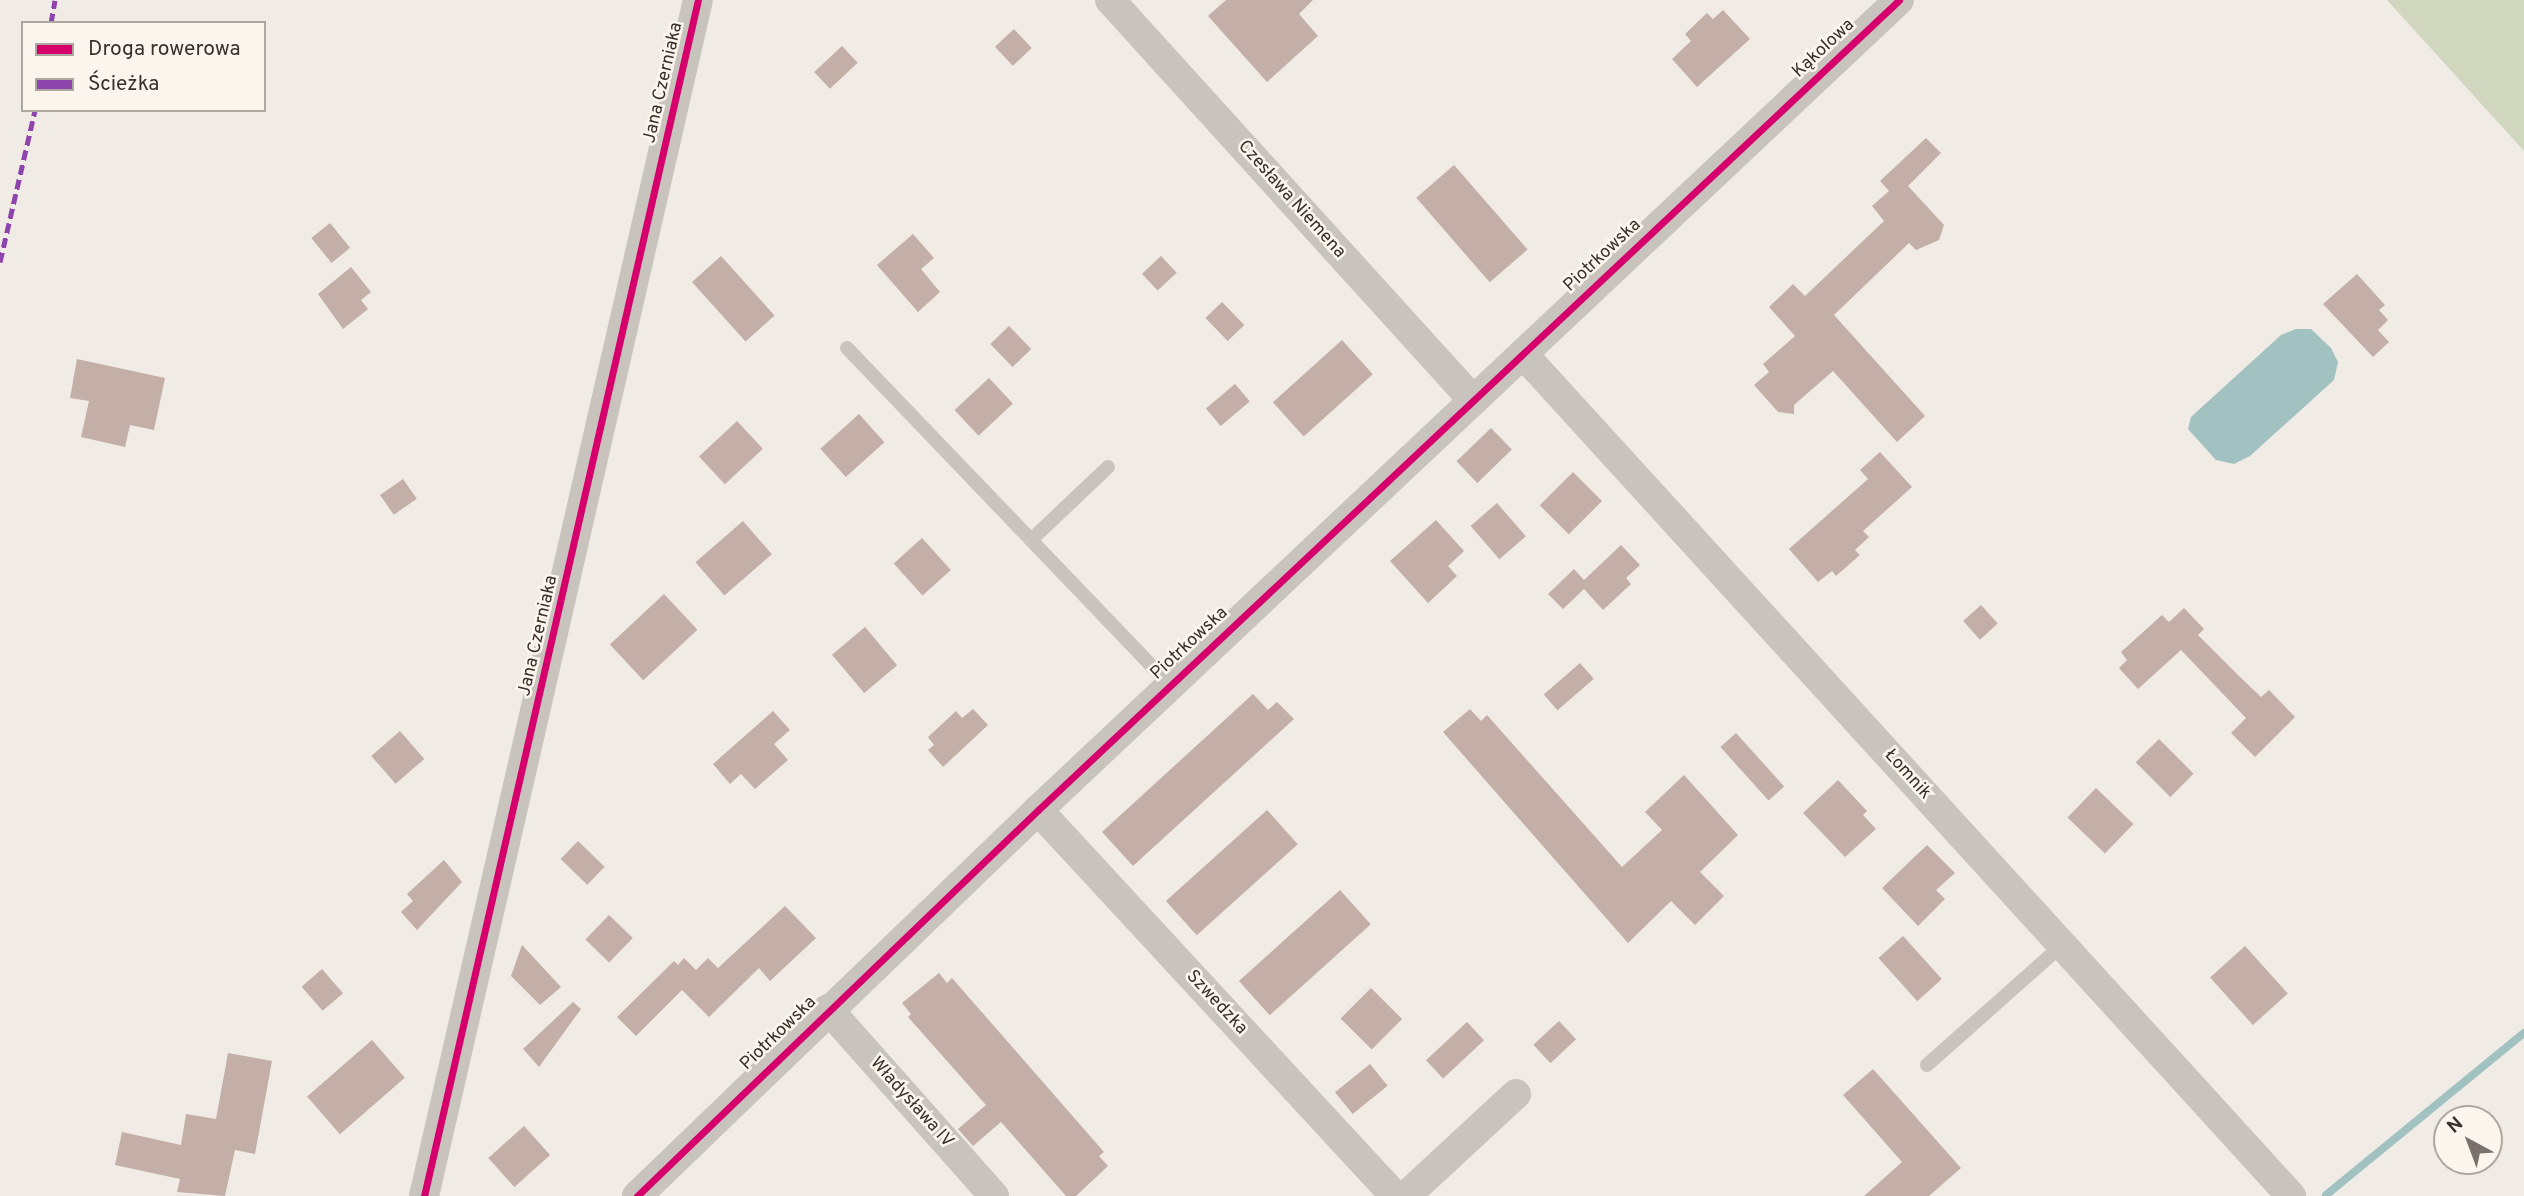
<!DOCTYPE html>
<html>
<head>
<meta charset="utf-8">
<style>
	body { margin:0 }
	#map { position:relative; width:2524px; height:1196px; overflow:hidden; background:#f0ebe5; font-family:Overpass,sans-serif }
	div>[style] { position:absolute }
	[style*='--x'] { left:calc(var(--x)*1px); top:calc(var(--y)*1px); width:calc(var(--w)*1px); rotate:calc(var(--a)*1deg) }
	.green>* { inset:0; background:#d1d6bf }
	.water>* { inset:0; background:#a1c2c1 }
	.stream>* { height:8px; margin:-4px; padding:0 4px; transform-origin:4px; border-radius:4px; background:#a1c2c1 }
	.building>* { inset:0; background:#c3afa7; transform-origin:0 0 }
	.service>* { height:14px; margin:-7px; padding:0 7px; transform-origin:7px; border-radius:7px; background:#c9c3be }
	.minor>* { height:30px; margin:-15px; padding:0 15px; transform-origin:15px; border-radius:15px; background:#c9c3be }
	.quiet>* { height:5px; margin-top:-2.5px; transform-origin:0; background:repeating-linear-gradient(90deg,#8e44ad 0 10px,transparent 0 15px) }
	.cycleway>* { height:7px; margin:-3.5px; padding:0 3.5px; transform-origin:3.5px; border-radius:3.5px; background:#d6006c }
	span { translate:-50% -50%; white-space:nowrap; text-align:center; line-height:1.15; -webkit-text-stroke:5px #fbf5ee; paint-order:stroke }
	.street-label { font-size:18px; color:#3b302b }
	.legend { position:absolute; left:21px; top:21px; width:245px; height:91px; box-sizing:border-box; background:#fbf5ee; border:2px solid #aea6a0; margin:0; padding:9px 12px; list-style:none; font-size:21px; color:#3b302b }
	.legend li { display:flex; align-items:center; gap:14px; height:35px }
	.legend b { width:35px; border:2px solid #aea6a0 }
	.north { position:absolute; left:2433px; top:1105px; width:70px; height:70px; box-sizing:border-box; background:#fbf5ee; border:2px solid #aea6a0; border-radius:50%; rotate:319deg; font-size:19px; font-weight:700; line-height:28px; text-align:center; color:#3b302b }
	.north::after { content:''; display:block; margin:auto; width:24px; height:32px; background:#7a716c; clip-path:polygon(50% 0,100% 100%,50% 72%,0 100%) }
</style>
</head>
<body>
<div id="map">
	<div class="green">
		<i style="clip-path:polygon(2387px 0,2524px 0,2524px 151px)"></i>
	</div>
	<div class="water">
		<i style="clip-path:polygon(2296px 329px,2311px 329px,2331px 348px,2338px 362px,2334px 380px,2250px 456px,2234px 464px,2216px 460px,2188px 429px,2191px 417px,2281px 335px)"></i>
	</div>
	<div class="stream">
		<i style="--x:2326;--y:1195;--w:256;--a:-39.3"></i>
	</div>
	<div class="building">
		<i style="clip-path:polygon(1226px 0,1313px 0,1299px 14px,1318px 36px,1267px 82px,1208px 16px)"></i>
		<i style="clip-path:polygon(1723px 10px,1750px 39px,1697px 87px,1672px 59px,1691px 41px,1685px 34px,1707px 13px,1713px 19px)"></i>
		<i style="left:1014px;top:29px;width:26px;height:26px;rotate:47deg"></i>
		<i style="left:842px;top:46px;width:23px;height:38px;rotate:47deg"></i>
		<i style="clip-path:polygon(1926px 138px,1941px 153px,1908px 186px,1944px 225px,1939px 240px,1916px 250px,1909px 243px,1834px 315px,1925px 416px,1897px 442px,1833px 371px,1794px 405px,1794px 414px,1778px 412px,1754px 385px,1769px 372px,1763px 364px,1795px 336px,1769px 307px,1793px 284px,1805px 296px,1884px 221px,1872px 206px,1889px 191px,1880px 181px)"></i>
		<i style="left:1454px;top:165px;width:112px;height:50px;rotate:49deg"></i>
		<i style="left:330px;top:223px;width:32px;height:24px;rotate:51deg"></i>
		<i style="clip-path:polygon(913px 234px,934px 258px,921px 269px,940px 292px,918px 312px,877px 265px)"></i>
		<i style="left:721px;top:256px;width:80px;height:39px;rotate:48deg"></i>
		<i style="left:1161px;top:256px;width:23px;height:26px;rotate:47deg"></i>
		<i style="clip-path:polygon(351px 267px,371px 292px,361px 300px,368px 309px,343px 329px,318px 294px)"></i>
		<i style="clip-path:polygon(2357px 274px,2385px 305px,2379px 310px,2388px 320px,2378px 330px,2389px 342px,2373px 357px,2323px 304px)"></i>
		<i style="left:1222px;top:302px;width:32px;height:23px;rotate:46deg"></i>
		<i style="left:1009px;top:326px;width:32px;height:26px;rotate:46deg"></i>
		<i style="left:1342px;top:340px;width:46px;height:93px;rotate:48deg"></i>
		<i style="clip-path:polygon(77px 359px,165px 378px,154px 430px,130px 425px,125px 447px,81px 437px,89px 401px,70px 398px)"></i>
		<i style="left:989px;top:378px;width:35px;height:47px;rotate:47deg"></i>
		<i style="left:1235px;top:384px;width:23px;height:38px;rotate:50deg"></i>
		<i style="left:859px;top:414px;width:38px;height:52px;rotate:48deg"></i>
		<i style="left:737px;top:421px;width:38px;height:52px;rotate:47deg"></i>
		<i style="left:1491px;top:428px;width:30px;height:48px;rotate:46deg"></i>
		<i style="clip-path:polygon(1880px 452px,1912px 487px,1863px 531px,1869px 537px,1855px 550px,1860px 555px,1836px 576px,1832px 571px,1818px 582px,1789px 549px,1868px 479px,1860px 470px)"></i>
		<i style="left:1573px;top:472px;width:41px;height:47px;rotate:45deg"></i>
		<i style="left:403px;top:479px;width:24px;height:28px;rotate:55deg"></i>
		<i style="left:1497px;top:503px;width:44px;height:35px;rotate:49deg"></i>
		<i style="clip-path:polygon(1436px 520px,1464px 551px,1448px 566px,1457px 576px,1428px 603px,1390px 561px)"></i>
		<i style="left:743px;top:521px;width:44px;height:63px;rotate:49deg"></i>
		<i style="left:922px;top:538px;width:43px;height:38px;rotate:48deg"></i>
		<i style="clip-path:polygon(1621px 545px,1640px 565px,1626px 578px,1631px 584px,1603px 610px,1584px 589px,1563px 609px,1548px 594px,1574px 569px,1584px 580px)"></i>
		<i style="left:664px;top:594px;width:49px;height:74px;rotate:47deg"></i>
		<i style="left:1981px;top:605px;width:25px;height:24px;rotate:48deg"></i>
		<i style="clip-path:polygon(2184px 608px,2204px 629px,2198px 635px,2239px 676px,2261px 697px,2269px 690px,2295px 717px,2255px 757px,2231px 733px,2246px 718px,2181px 650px,2138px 689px,2119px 668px,2127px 660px,2121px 652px,2162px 615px,2169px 622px)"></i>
		<i style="left:865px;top:627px;width:50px;height:43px;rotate:50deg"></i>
		<i style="left:1580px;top:663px;width:21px;height:48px;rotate:49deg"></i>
		<i style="clip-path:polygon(1253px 694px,1268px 710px,1277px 702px,1294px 719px,1133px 866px,1102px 832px)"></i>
		<i style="clip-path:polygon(973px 709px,988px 725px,943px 767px,928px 750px,934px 745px,928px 737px,956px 711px,962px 718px)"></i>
		<i style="clip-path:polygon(1470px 709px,1481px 721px,1487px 715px,1622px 867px,1662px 830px,1645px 812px,1684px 775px,1738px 835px,1700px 872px,1724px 896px,1695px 925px,1671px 901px,1628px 943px,1443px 732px)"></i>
		<i style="clip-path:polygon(773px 711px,790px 730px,774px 744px,788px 760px,755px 789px,741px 774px,730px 784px,713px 764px)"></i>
		<i style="left:400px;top:731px;width:37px;height:38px;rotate:49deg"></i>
		<i style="left:1736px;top:733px;width:72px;height:21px;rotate:48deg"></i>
		<i style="left:2159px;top:739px;width:49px;height:33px;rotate:45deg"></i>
		<i style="clip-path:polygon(1838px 780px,1867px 811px,1863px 815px,1876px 829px,1845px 857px,1803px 813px)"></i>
		<i style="left:2096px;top:788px;width:52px;height:41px;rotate:44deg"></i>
		<i style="left:1267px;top:810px;width:46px;height:136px;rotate:48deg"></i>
		<i style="left:578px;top:841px;width:37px;height:25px;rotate:44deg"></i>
		<i style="clip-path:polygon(1927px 845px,1955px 873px,1936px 890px,1945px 899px,1918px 926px,1882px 888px)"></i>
		<i style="clip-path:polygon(444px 860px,462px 882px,417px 930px,401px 912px,413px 901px,407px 894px)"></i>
		<i style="left:1340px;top:890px;width:46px;height:136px;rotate:48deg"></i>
		<i style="clip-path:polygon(785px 906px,816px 938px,770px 981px,759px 968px,709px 1017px,682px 990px,636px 1036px,617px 1017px,674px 961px,678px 965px,684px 958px,696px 970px,708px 958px,718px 968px)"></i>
		<i style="left:609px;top:915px;width:33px;height:34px;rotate:44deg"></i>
		<i style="left:1903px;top:936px;width:58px;height:33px;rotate:48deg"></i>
		<i style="clip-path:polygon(522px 945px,561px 987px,540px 1005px,511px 976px)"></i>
		<i style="left:2245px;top:946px;width:64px;height:47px;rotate:48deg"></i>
		<i style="left:322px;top:969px;width:32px;height:27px;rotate:49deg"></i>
		<i style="clip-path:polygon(939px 973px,947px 983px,952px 978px,1104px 1152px,1099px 1156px,1108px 1166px,1076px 1196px,1066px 1196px,1001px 1122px,973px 1146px,958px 1129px,986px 1105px,908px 1017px,911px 1014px,902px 1003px)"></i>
		<i style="left:1371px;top:988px;width:44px;height:43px;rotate:45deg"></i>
		<i style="clip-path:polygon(573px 1002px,581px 1009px,539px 1067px,523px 1049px)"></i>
		<i style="left:1559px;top:1021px;width:25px;height:35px;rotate:47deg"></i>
		<i style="left:1467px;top:1022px;width:25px;height:56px;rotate:47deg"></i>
		<i style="left:372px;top:1040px;width:50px;height:86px;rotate:49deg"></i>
		<i style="clip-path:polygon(228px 1053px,272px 1061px,255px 1154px,235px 1150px,225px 1196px,177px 1192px,180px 1179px,115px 1165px,122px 1132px,181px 1145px,186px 1114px,216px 1119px)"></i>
		<i style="left:1370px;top:1064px;width:28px;height:45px;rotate:51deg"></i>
		<i style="clip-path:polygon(1873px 1069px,1961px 1168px,1929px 1196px,1864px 1196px,1902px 1162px,1843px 1095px)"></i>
		<i style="left:524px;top:1126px;width:39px;height:48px;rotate:48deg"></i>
	</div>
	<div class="service">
		<i style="--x:847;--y:348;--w:266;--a:46.2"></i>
		<i style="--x:1108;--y:467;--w:106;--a:136.5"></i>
		<i style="--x:1031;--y:540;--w:201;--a:46.2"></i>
		<i style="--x:1927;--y:1065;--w:181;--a:-41.6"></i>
	</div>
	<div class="minor">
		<i style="--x:1110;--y:0;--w:540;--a:47.78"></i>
		<i style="--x:1523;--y:354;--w:1140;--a:47.63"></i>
		<i style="--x:1038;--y:810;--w:526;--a:47.24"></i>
		<i style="--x:828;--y:1009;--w:250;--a:48.4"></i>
		<i style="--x:424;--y:1196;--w:1227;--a:-77.1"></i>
		<i style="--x:637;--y:1196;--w:557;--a:-43.91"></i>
		<i style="--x:1038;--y:810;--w:1182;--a:-43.25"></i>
		<i style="--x:1406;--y:1196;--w:150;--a:-42.8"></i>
	</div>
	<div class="quiet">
		<i style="--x:51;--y:23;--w:23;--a:-80"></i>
		<i style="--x:0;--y:262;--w:156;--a:-77"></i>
	</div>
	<div class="cycleway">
		<i style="--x:424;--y:1196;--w:1227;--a:-77.1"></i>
		<i style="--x:637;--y:1196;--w:557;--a:-43.91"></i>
		<i style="--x:1038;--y:810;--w:1182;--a:-43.25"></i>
	</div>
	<div class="street-label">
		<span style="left:1824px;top:49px;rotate:-43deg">Kąkolowa</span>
		<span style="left:664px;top:83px;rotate:-77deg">Jana Czerniaka</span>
		<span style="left:1291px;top:200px;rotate:48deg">Czesława Niemena</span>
		<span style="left:1603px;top:256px;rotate:-43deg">Piotrkowska</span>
		<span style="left:539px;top:636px;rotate:-77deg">Jana Czerniaka</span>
		<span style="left:1190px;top:644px;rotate:-43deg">Piotrkowska</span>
		<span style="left:1907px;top:775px;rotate:48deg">Łomnik</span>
		<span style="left:1216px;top:1003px;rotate:47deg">Szwedzka</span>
		<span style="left:779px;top:1034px;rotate:-44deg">Piotrkowska</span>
		<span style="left:911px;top:1103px;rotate:48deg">Władysława IV</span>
	</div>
	<ul class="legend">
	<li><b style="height:9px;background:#d6006c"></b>Droga rowerowa</li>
	<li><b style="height:9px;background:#8e44ad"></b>Ścieżka</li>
	</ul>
	<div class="north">N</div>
</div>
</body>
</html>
